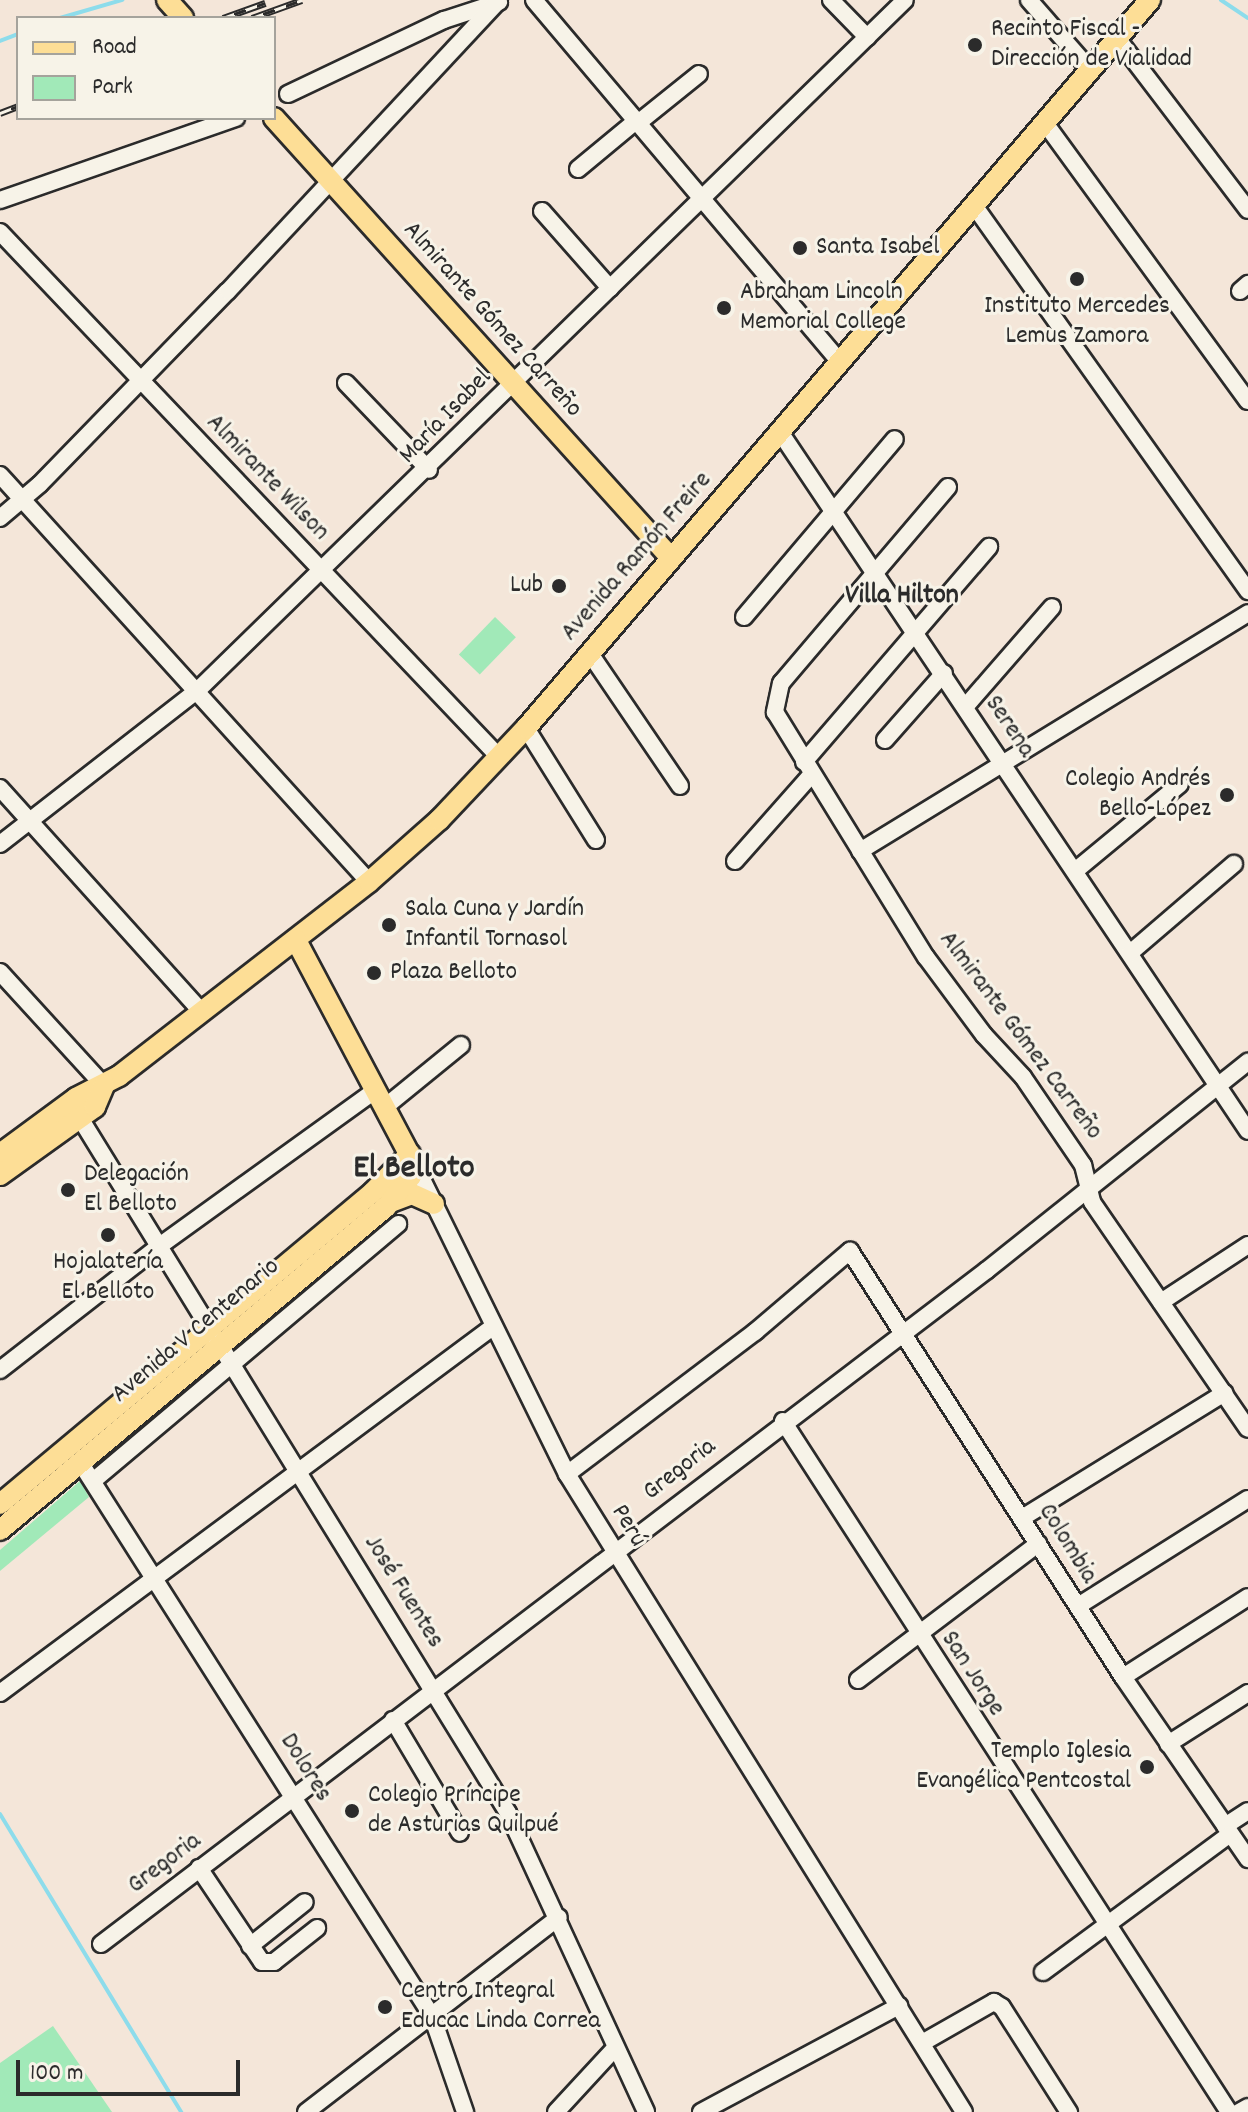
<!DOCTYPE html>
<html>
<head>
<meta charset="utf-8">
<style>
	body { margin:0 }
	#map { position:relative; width:1248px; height:2112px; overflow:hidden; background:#f4e6d9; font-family:Dekko,sans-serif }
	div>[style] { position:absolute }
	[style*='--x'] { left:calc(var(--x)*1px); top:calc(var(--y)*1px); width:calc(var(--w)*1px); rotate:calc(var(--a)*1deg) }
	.green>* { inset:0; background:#a1e9b8; transform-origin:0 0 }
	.stream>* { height:4px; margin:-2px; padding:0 2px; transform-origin:2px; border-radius:2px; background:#8ddceb }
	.roads { filter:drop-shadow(2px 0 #2b2b2b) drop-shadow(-2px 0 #2b2b2b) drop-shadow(0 2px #2b2b2b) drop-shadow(0 -2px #2b2b2b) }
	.minor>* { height:16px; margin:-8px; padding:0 8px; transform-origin:8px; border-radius:8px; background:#f7f3e8 }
	.major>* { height:20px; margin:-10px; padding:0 10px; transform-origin:10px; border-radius:10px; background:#fdde96 }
	.rail>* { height:7px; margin-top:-3.5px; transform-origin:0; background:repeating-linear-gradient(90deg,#f7f3e8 0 12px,#2b2b2b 0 24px); box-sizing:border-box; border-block:2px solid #2b2b2b }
	.dots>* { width:22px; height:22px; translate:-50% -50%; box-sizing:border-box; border:4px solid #f7f3e8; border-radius:50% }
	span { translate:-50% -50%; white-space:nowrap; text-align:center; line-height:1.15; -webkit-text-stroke:6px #f7f3e8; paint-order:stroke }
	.poi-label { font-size:26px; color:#2b2b2b }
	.left { translate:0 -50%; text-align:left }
	.right { translate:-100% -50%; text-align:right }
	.street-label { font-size:26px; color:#2b2b2b }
	.neighbourhood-label { font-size:28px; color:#2b2b2b; font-weight:700 }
	.district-label { font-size:34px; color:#2b2b2b; font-weight:700 }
	.legend { position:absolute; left:16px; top:16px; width:260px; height:104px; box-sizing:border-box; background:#f7f3e8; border:2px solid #a5a39c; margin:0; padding:10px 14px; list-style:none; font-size:24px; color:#2b2b2b }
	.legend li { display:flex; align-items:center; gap:16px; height:40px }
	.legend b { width:40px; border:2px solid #a5a39c }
	.scale { position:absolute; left:16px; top:2060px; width:224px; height:36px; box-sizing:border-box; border:4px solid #2b2b2b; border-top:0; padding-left:10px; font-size:24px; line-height:28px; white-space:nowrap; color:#2b2b2b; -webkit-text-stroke:6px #f7f3e8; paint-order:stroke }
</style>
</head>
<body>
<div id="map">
	<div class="green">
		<i style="left:495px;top:617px;width:29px;height:52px;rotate:44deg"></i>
		<i style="clip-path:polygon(80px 1481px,89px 1497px,0 1571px,0 1550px)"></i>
		<i style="clip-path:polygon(53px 2026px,112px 2112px,0 2112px,0 2063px)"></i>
	</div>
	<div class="stream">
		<i style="--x:1221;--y:0;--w:32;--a:34"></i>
		<i style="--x:60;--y:18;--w:65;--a:-16.2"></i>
		<i style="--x:0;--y:41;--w:19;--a:-21"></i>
		<i style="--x:0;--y:1814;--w:349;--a:58.7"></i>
	</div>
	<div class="roads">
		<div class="minor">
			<i style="--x:534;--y:0;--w:473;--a:49.8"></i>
			<i style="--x:831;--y:0;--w:52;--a:45.8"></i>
			<i style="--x:1029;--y:0;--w:93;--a:48.9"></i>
			<i style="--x:1117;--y:38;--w:216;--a:52.7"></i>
			<i style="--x:288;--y:94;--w:173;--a:-25.4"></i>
			<i style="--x:444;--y:20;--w:58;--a:-18.1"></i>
			<i style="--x:638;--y:123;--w:78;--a:-38.8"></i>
			<i style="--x:1045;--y:123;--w:344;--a:53.9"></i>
			<i style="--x:578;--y:169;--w:75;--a:-39.6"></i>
			<i style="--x:0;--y:200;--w:250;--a:-19.2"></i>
			<i style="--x:973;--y:204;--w:475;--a:54.6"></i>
			<i style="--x:542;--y:211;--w:103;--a:48.6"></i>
			<i style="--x:0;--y:232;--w:724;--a:46.45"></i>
			<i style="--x:1240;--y:291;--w:11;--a:-41"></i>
			<i style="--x:346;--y:383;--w:120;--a:46.3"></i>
			<i style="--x:780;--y:432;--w:841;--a:56.2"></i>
			<i style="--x:0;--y:475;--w:549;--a:47.8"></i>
			<i style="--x:948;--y:487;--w:257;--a:130.4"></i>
			<i style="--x:781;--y:683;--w:30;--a:102"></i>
			<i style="--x:775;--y:712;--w:288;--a:58.4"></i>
			<i style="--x:926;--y:957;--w:97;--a:53.4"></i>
			<i style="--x:984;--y:1035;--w:57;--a:47.1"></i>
			<i style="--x:1023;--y:1077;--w:107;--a:55.7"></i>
			<i style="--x:1083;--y:1165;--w:38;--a:76"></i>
			<i style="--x:1092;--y:1202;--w:275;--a:55.5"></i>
			<i style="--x:0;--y:518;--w:52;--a:-40.4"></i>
			<i style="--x:40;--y:484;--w:269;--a:-45.8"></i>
			<i style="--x:228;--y:291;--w:393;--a:-47"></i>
			<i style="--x:744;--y:617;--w:233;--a:-49.7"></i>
			<i style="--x:589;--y:652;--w:162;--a:55.8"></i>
			<i style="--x:966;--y:706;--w:131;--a:-49"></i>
			<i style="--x:526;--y:728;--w:132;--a:58"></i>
			<i style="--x:885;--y:740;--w:89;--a:-48.6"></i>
			<i style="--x:804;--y:762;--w:284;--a:-49.3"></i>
			<i style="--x:0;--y:788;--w:302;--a:48"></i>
			<i style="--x:0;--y:844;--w:252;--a:-37.9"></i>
			<i style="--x:199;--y:689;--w:986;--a:-44.3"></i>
			<i style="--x:860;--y:851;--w:455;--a:-31.5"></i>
			<i style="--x:735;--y:861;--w:116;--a:-48.5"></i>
			<i style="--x:1075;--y:871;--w:136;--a:-39.6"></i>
			<i style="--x:1130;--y:953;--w:137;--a:-40.6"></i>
			<i style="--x:0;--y:972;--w:154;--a:47.6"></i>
			<i style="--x:385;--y:1107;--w:98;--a:-39.2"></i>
			<i style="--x:80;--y:1118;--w:816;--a:58.37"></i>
			<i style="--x:508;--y:1813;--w:329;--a:65.2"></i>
			<i style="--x:415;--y:1165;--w:344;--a:63.8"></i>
			<i style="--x:567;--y:1474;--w:751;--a:58.11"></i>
			<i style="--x:1161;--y:1302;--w:104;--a:-33.2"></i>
			<i style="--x:0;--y:1370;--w:200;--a:-37.9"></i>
			<i style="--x:158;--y:1247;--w:269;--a:-35.8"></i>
			<i style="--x:783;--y:1421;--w:822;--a:57.16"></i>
			<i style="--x:80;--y:1462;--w:656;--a:57.57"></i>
			<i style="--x:432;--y:2016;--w:102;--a:71"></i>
			<i style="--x:567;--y:1474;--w:236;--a:-37.1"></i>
			<i style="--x:755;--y:1332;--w:125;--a:-40.5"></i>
			<i style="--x:850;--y:1251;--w:506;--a:57.35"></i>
			<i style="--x:1123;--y:1677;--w:221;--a:55.5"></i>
			<i style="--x:93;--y:1481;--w:399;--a:-40.1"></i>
			<i style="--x:1022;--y:1518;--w:238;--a:-31.7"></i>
			<i style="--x:1078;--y:1606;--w:201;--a:-32.2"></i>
			<i style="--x:1123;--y:1677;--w:148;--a:-32.6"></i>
			<i style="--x:858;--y:1680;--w:226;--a:-37.1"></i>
			<i style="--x:0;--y:1693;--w:615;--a:-36.61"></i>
			<i style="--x:393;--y:1720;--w:131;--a:59.3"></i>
			<i style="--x:1168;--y:1744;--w:95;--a:-32.5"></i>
			<i style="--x:1225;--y:1826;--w:27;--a:-33"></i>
			<i style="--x:199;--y:1868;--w:113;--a:56.2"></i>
			<i style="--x:262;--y:1962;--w:12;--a:0"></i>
			<i style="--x:274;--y:1962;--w:55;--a:-38.3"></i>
			<i style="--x:101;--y:1944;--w:1113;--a:-37.26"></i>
			<i style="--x:987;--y:1270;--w:334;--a:-38.6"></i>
			<i style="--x:250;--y:1946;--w:70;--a:-38.7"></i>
			<i style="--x:1043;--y:1972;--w:231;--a:-36.4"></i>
			<i style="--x:922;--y:2043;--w:83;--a:-29.7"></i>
			<i style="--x:994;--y:2002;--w:9;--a:32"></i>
			<i style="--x:1002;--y:2007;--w:125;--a:57.5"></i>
			<i style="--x:306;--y:2112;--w:319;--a:-37.6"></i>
			<i style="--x:556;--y:2112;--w:88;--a:-47.3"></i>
			<i style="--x:701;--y:2112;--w:225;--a:-28.2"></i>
			<i style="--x:1239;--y:2112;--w:10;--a:-29"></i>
		</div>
		<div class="major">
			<i style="--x:167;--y:0;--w:24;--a:48"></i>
			<i style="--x:274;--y:118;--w:593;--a:47.94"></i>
			<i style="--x:0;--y:1154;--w:94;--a:-36.4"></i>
			<i style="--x:76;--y:1098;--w:48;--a:-27.1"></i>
			<i style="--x:119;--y:1076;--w:316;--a:-37.8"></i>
			<i style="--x:369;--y:882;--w:94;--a:-41.5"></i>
			<i style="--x:439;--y:820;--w:127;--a:-46.6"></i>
			<i style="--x:526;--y:728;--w:959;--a:-49.4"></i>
			<i style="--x:0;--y:1175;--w:117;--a:-35.6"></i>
			<i style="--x:95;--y:1107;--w:23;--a:-67"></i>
			<i style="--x:391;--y:1202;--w:22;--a:-21"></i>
			<i style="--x:412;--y:1194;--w:24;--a:24"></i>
			<i style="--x:0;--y:1504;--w:486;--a:-39.9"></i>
			<i style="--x:373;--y:1192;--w:53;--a:-45.8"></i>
			<i style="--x:0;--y:1530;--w:503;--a:-39.92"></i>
			<i style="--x:386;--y:1207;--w:40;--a:-51"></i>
			<i style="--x:411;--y:1176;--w:12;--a:-70"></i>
			<i style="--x:415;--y:1165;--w:255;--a:-117.9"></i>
		</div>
	</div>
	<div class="rail">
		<i style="--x:223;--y:18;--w:45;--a:-19.7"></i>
		<i style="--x:252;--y:18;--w:53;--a:-19.8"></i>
		<i style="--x:0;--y:113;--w:19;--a:-21"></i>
	</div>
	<div class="dots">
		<i style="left:975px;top:45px;background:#2b2b2b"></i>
		<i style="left:800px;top:248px;background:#2b2b2b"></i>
		<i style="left:1077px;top:279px;background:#2b2b2b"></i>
		<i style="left:724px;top:308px;background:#2b2b2b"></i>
		<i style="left:559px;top:586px;background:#2b2b2b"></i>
		<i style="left:1227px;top:795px;background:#2b2b2b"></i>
		<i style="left:389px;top:925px;background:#2b2b2b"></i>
		<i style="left:374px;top:973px;background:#2b2b2b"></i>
		<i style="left:68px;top:1190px;background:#2b2b2b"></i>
		<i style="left:108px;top:1235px;background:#2b2b2b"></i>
		<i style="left:1147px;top:1767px;background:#2b2b2b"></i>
		<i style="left:352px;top:1811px;background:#2b2b2b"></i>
		<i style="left:385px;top:2007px;background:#2b2b2b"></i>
	</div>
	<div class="poi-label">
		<span class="left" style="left:991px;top:45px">Recinto Fiscal -<br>Dirección de Vialidad</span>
		<span class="left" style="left:816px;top:248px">Santa Isabel</span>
		<span class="left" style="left:740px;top:308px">Abraham Lincoln<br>Memorial College</span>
		<span style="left:1077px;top:322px">Instituto Mercedes<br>Lemus Zamora</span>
		<span class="right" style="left:543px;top:586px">Lub</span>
		<span class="right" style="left:1211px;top:795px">Colegio Andrés<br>Bello-López</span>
		<span class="left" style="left:405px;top:925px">Sala Cuna y Jardín<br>Infantil Tornasol</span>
		<span class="left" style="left:390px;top:973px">Plaza Belloto</span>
		<span class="left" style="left:84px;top:1190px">Delegación<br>El Belloto</span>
		<span style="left:108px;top:1278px">Hojalatería<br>El Belloto</span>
		<span class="right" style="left:1131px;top:1767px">Templo Iglesia<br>Evangélica Pentcostal</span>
		<span class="left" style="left:368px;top:1811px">Colegio Príncipe<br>de Asturias Quilpué</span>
		<span class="left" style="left:401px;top:2007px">Centro Integral<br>Educac Linda Correa</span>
	</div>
	<div class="street-label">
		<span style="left:492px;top:320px;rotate:48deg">Almirante Gómez Carreño</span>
		<span style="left:446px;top:417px;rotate:-46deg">María Isabel</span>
		<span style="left:267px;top:478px;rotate:46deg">Almirante Wilson</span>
		<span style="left:637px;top:557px;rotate:-49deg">Avenida Ramón Freire</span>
		<span style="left:1009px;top:727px;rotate:56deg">Serena</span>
		<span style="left:1020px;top:1036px;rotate:53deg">Almirante Gómez Carreño</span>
		<span style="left:196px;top:1331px;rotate:-40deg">Avenida V Centenario</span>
		<span style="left:680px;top:1470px;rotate:-38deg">Gregoria</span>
		<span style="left:628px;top:1526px;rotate:59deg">Perú</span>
		<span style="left:1067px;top:1544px;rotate:58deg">Colombia</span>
		<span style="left:403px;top:1592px;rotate:58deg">José Fuentes</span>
		<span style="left:972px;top:1674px;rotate:57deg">San Jorge</span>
		<span style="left:305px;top:1768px;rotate:58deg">Dolores</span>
		<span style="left:165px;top:1864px;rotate:-37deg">Gregoria</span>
	</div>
	<div class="neighbourhood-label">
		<span style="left:902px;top:597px">Villa Hilton</span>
	</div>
	<div class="district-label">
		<span style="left:414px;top:1170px">El Belloto</span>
	</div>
	<ul class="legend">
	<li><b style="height:10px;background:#fdde96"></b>Road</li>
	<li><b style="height:22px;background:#a1e9b8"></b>Park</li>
	</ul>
	<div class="scale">100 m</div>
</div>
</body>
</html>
